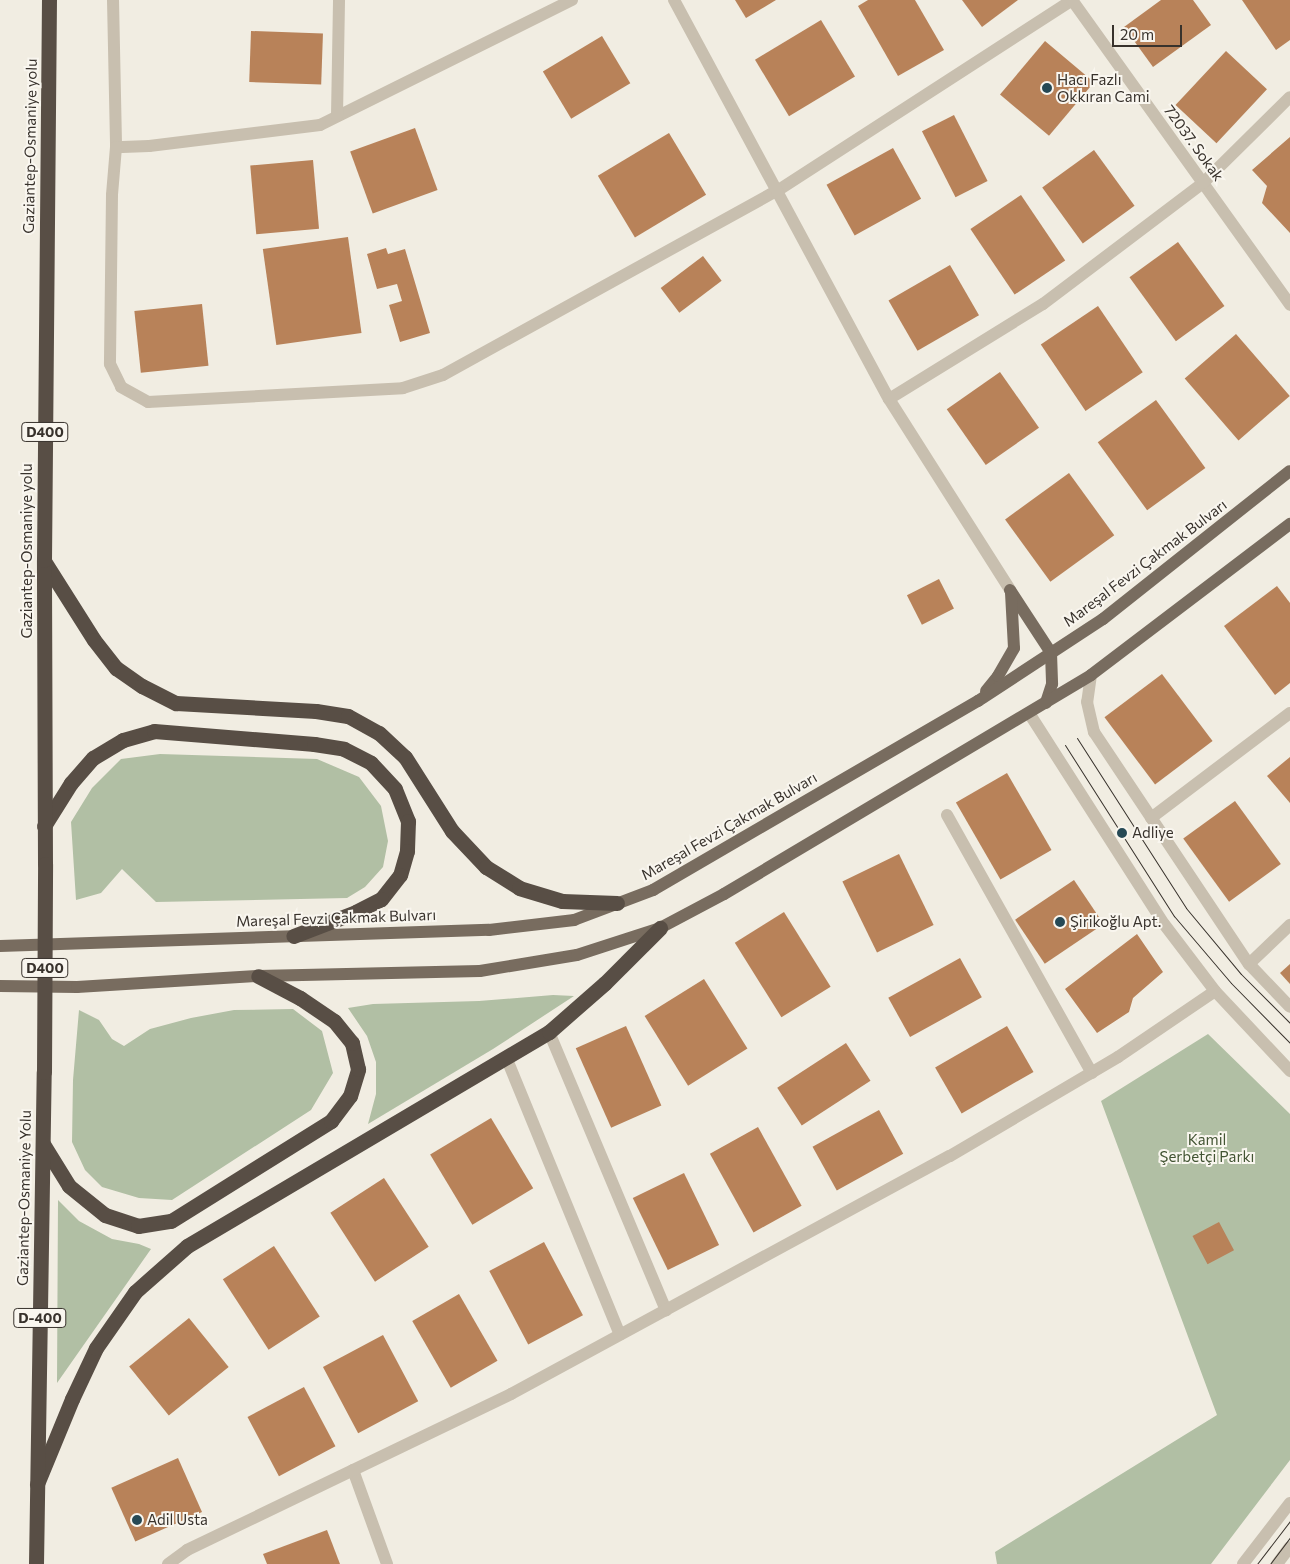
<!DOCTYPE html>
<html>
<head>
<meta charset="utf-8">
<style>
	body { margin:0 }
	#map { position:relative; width:1290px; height:1564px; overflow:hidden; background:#f1ede2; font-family:Commissioner,sans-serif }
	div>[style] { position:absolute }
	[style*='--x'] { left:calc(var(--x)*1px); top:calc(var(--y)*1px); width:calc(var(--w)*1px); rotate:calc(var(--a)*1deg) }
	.green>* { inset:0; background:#b1bfa4 }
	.building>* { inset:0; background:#b88259; transform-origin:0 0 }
	.minor>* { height:12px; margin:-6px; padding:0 6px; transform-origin:6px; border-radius:6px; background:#c8bfaf }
	.major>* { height:12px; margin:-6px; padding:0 6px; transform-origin:6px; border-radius:6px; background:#786c5f }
	.highway>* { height:15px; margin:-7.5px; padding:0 7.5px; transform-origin:7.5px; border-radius:7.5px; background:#584e45 }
	.tram>* { height:1px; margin:-0.5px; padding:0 0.5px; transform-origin:0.5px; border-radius:0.5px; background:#38322c }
	.highway-bridge>* { height:15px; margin:-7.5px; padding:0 7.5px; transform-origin:7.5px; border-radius:7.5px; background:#584e45 }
	.dots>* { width:14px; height:14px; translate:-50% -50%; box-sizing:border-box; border:2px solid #f9f6ef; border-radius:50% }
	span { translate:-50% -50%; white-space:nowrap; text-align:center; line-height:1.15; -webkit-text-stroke:4px #f9f6ef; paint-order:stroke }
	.shield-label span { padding:1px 4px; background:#f9f6ef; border:1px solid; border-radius:4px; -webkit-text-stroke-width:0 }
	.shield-label { font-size:14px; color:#38322c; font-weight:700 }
	.poi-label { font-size:15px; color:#38322c }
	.left { translate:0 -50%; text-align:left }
	.street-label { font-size:15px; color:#38322c }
	.park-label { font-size:15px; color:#425433 }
	.scale { position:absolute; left:1112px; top:25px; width:70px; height:22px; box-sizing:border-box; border:2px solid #38322c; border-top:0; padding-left:6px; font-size:15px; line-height:18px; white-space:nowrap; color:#38322c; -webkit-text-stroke:4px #f9f6ef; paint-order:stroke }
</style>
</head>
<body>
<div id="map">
	<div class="green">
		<i style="clip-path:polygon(160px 754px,317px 759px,359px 777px,381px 806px,388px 841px,383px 867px,365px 887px,347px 898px,156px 902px,122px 869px,101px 893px,76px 900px,71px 822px,92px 788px,121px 759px)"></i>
		<i style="clip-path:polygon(553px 995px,574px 996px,493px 1049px,368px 1124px,376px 1094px,376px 1062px,367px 1036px,348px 1008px,373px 1004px,479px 1001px)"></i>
		<i style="clip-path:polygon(293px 1009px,322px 1031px,333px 1073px,311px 1110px,172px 1200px,139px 1198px,102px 1187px,85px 1170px,72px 1142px,73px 1080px,79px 1010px,99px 1020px,112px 1039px,124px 1046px,150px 1029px,191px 1018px,234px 1010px)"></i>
		<i style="clip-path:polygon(1208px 1034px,1290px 1114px,1290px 1460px,1211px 1564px,997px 1564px,995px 1552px,1217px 1415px,1101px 1101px)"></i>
		<i style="clip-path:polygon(58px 1200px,79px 1221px,112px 1239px,139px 1244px,151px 1249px,57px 1383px)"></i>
	</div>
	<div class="building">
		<i style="clip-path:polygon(735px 0,776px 0,746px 18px)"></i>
		<i style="clip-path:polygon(868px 0,915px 0,944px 50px,898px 76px,858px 6px)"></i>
		<i style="clip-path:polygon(962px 0,1018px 0,982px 27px)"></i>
		<i style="clip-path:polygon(1161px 0,1193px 0,1211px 25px,1153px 67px,1124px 27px)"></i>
		<i style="clip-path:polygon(1242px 0,1290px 0,1290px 40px,1276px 50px)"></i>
		<i style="left:821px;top:20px;width:66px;height:77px;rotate:59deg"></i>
		<i style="left:251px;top:31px;width:72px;height:51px;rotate:2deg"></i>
		<i style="left:602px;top:36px;width:55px;height:69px;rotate:59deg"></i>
		<i style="left:1045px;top:41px;width:64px;height:70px;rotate:40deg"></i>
		<i style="left:1226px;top:51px;width:56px;height:74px;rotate:43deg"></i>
		<i style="left:954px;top:115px;width:74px;height:36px;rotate:63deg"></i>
		<i style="left:415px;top:128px;width:66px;height:69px;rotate:70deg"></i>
		<i style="left:669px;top:133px;width:72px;height:83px;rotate:59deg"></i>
		<i style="clip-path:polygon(1290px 137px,1290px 233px,1262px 203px,1267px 186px,1252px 170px)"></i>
		<i style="left:893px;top:148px;width:58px;height:76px;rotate:61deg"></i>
		<i style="left:1094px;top:150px;width:69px;height:64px;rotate:54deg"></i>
		<i style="left:313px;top:160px;width:69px;height:63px;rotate:85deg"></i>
		<i style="left:1021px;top:195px;width:79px;height:61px;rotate:56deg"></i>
		<i style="left:348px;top:237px;width:97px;height:86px;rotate:82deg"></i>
		<i style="left:1178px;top:242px;width:79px;height:60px;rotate:54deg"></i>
		<i style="clip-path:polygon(386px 248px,388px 254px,405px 249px,430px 333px,400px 342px,389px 305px,402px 301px,397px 284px,377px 289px,367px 254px)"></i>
		<i style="left:703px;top:256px;width:31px;height:53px;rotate:53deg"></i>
		<i style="left:950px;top:265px;width:58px;height:71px;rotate:60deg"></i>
		<i style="left:202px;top:304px;width:62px;height:68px;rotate:84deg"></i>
		<i style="left:1098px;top:306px;width:80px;height:69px;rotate:56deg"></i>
		<i style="left:1236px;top:334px;width:82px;height:68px;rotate:49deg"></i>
		<i style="left:1000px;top:372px;width:68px;height:65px;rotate:55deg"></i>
		<i style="left:1156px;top:400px;width:84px;height:72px;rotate:54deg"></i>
		<i style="left:1069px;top:473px;width:77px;height:79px;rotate:54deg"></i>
		<i style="left:939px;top:579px;width:33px;height:36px;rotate:63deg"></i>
		<i style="clip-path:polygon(1277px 586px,1290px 603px,1290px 683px,1275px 695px,1224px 626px)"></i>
		<i style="left:1162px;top:674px;width:84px;height:72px;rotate:53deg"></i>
		<i style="clip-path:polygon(1290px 757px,1290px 803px,1267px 776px)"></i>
		<i style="left:1007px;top:773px;width:89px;height:59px;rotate:60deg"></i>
		<i style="left:1235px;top:801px;width:78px;height:64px;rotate:54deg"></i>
		<i style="left:899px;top:854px;width:79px;height:63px;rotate:64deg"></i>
		<i style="left:1074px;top:880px;width:53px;height:71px;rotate:56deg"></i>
		<i style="left:784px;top:912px;width:88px;height:58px;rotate:58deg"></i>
		<i style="clip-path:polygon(1137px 934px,1163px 972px,1133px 998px,1129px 1012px,1097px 1033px,1065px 989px)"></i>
		<i style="left:960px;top:958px;width:45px;height:82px;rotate:61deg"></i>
		<i style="clip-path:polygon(1290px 964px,1290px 984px,1280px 973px)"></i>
		<i style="left:704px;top:979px;width:82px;height:70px;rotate:58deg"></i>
		<i style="left:626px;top:1026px;width:87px;height:55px;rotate:66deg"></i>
		<i style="left:1007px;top:1026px;width:53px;height:83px;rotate:60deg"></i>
		<i style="left:846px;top:1043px;width:45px;height:82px;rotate:57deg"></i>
		<i style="left:879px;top:1110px;width:50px;height:76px;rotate:61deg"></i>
		<i style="left:491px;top:1118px;width:82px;height:71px;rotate:59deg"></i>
		<i style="left:758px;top:1127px;width:90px;height:55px;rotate:61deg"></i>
		<i style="left:684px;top:1173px;width:80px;height:57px;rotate:64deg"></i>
		<i style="left:384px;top:1178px;width:82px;height:64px;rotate:57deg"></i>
		<i style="left:1219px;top:1222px;width:32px;height:30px;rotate:62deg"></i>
		<i style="left:544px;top:1242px;width:83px;height:62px;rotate:62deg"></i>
		<i style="left:274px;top:1246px;width:84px;height:61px;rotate:57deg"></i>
		<i style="left:459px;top:1294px;width:77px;height:54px;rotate:60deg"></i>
		<i style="left:189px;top:1318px;width:63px;height:77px;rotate:51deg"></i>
		<i style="left:383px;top:1335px;width:75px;height:68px;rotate:62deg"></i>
		<i style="left:304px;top:1387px;width:67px;height:64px;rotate:62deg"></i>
		<i style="left:178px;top:1458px;width:59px;height:73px;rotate:66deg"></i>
		<i style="clip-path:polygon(327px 1530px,340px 1564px,267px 1564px,263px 1554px)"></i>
	</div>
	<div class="minor">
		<i style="--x:113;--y:0;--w:147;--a:88.8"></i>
		<i style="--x:572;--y:0;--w:281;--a:153.6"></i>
		<i style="--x:320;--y:125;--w:172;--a:173"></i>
		<i style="--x:149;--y:146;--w:33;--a:178"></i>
		<i style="--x:116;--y:147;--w:48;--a:94.8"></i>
		<i style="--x:112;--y:195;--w:169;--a:90.7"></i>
		<i style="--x:110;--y:364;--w:25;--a:64"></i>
		<i style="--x:121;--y:387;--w:31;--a:29"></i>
		<i style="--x:148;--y:402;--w:255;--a:-3.1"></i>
		<i style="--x:403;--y:388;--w:42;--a:-18"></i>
		<i style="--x:443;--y:375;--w:381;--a:-28.9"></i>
		<i style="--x:777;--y:191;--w:351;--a:-32.9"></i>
		<i style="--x:674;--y:0;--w:453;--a:61.7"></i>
		<i style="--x:889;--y:399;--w:226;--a:57.6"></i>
		<i style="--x:1072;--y:0;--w:375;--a:54.4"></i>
		<i style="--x:337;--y:116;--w:116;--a:-89"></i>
		<i style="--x:889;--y:399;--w:181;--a:-31.7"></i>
		<i style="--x:1043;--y:304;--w:201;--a:-37.1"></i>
		<i style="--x:1203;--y:183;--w:122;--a:-44.7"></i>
		<i style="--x:1091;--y:675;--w:27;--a:98"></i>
		<i style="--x:1087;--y:702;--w:31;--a:77"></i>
		<i style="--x:1094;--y:732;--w:279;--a:56.3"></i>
		<i style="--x:1249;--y:964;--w:59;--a:46.4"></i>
		<i style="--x:1029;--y:713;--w:250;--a:57.4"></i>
		<i style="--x:1164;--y:924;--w:84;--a:52.7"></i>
		<i style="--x:1215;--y:991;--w:110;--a:46.8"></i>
		<i style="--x:947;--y:815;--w:296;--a:60.7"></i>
		<i style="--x:1151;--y:818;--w:174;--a:-37.1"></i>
		<i style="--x:1249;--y:964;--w:57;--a:-43.6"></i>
		<i style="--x:549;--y:1032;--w:302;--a:67.2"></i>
		<i style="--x:506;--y:1057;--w:300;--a:67.7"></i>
		<i style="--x:353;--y:1470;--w:100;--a:70.1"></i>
		<i style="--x:168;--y:1564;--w:24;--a:-36"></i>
		<i style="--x:187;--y:1550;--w:360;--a:-25.7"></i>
		<i style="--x:511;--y:1394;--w:499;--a:-28.5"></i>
		<i style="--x:950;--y:1156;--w:195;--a:-30.5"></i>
		<i style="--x:1118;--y:1057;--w:117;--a:-34.2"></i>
		<i style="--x:1243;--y:1564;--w:77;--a:-52.4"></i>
		<i style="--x:1277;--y:1564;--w:21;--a:-53"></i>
	</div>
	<div class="major">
		<i style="--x:1010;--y:590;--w:75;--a:56.9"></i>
		<i style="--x:1051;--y:653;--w:31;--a:88"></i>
		<i style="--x:1052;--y:684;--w:20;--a:108"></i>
		<i style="--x:986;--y:691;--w:19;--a:-51"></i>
		<i style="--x:998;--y:676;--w:32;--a:-60"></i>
		<i style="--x:1014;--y:648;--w:55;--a:-93.1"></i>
		<i style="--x:0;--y:946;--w:489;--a:-1.9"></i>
		<i style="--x:489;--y:930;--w:86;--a:-6.7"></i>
		<i style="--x:574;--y:920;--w:85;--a:-20.8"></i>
		<i style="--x:653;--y:890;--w:376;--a:-30.2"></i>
		<i style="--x:978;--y:701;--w:149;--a:-33.3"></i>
		<i style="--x:1103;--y:619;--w:238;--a:-38.4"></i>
		<i style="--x:0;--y:986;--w:77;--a:0.7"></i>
		<i style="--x:77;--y:987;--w:181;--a:-3.5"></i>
		<i style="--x:258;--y:976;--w:222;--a:-1.3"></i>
		<i style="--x:480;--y:971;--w:98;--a:-9.4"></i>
		<i style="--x:577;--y:955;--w:87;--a:-18"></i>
		<i style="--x:660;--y:928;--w:72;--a:-28"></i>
		<i style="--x:724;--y:894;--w:427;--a:-30.8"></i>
		<i style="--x:1091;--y:675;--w:250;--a:-37.2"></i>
	</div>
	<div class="highway">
		<i style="--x:44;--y:561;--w:93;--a:57.7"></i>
		<i style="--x:94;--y:640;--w:36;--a:52"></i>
		<i style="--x:116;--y:668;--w:32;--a:35"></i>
		<i style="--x:142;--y:686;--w:38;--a:27"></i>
		<i style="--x:176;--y:703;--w:140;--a:3.3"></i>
		<i style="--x:316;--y:711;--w:32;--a:9"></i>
		<i style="--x:348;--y:716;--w:35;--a:29"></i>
		<i style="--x:379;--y:733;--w:35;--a:43"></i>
		<i style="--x:405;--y:757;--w:88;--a:57.6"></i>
		<i style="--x:452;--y:831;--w:50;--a:46.6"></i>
		<i style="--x:486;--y:867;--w:39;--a:32"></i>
		<i style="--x:519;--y:888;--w:45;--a:16.8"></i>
		<i style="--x:562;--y:901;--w:55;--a:2.1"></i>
		<i style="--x:44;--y:826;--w:51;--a:-57.9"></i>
		<i style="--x:71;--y:783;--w:33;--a:-49"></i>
		<i style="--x:93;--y:758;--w:35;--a:-31"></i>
		<i style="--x:123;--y:740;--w:32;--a:-16"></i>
		<i style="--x:154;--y:731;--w:161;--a:4.6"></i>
		<i style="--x:314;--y:744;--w:30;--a:9"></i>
		<i style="--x:344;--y:749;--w:30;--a:27"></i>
		<i style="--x:371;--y:763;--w:35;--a:47"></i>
		<i style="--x:395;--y:789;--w:35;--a:68"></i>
		<i style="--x:408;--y:821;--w:30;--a:92"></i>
		<i style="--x:407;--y:851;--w:25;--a:106"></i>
		<i style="--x:400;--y:875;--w:31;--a:128"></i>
		<i style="--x:381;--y:899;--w:28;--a:153"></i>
		<i style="--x:356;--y:912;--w:67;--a:159.1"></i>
		<i style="--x:45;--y:864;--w:304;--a:-90.2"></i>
		<i style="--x:44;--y:560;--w:560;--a:-89.49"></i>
		<i style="--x:43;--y:1144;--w:49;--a:58.2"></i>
		<i style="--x:69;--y:1186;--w:46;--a:38.9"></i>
		<i style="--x:105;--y:1215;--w:35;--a:18"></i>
		<i style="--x:138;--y:1226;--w:33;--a:-9"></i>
		<i style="--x:171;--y:1221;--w:189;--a:-32"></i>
		<i style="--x:331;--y:1121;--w:31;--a:-53"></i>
		<i style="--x:350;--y:1096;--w:28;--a:-73"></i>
		<i style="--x:358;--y:1069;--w:27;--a:-103"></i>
		<i style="--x:352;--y:1043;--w:28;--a:-129"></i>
		<i style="--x:334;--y:1021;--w:41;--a:-145.9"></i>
		<i style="--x:300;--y:998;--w:47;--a:-152.4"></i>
		<i style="--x:37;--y:1484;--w:92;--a:-67.6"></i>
		<i style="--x:72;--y:1399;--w:56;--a:-64.8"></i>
		<i style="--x:96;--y:1348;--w:68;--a:-55.1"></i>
		<i style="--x:135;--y:1292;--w:69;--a:-41.5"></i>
		<i style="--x:187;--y:1246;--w:421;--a:-30.6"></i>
		<i style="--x:549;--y:1032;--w:74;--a:-41.2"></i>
		<i style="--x:605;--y:983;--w:78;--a:-45"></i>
		<i style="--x:36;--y:1564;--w:492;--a:-89.1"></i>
	</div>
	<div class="tram">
		<i style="--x:1077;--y:738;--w:202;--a:57.3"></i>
		<i style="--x:1186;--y:908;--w:86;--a:50.2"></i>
		<i style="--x:1241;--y:974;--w:69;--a:45"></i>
		<i style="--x:1065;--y:745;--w:203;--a:57.5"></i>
		<i style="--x:1174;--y:916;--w:88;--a:49.6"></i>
		<i style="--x:1231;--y:983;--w:84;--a:45.5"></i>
		<i style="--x:1257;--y:1564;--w:54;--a:-52.5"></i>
		<i style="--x:1270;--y:1564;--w:34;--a:-53"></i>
	</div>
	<div class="highway-bridge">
		<i style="--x:44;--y:1072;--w:208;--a:-89.7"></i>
	</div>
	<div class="dots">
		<i style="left:1047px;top:88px;background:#264955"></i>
		<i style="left:1122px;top:833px;background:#264955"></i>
		<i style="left:1060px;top:922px;background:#264955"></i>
		<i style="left:137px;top:1520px;background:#264955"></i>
	</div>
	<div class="shield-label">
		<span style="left:45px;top:432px">D400</span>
		<span style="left:45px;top:968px">D400</span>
		<span style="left:40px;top:1318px">D-400</span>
	</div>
	<div class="poi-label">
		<span class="left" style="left:1057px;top:88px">Hacı Fazlı<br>Okkıran Cami</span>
		<span class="left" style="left:1132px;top:833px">Adliye</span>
		<span class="left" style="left:1070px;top:922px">Şirikoğlu Apt.</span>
		<span class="left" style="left:147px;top:1520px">Adil Usta</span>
	</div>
	<div class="street-label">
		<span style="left:1194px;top:143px;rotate:54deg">72037. Sokak</span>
		<span style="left:30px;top:146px;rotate:-89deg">Gaziantep-Osmaniye yolu</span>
		<span style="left:27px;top:551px;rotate:-90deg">Gaziantep-Osmaniye yolu</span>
		<span style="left:1145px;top:563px;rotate:-37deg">Mareşal Fevzi Çakmak Bulvarı</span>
		<span style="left:729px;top:826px;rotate:-30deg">Mareşal Fevzi Çakmak Bulvarı</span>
		<span style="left:336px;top:918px;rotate:-2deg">Mareşal Fevzi Çakmak Bulvarı</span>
		<span style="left:24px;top:1198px;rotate:-89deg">Gaziantep-Osmaniye Yolu</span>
	</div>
	<div class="park-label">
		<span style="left:1207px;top:1148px">Kamil<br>Şerbetçi Parkı</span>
	</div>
	<div class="scale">20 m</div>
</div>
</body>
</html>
